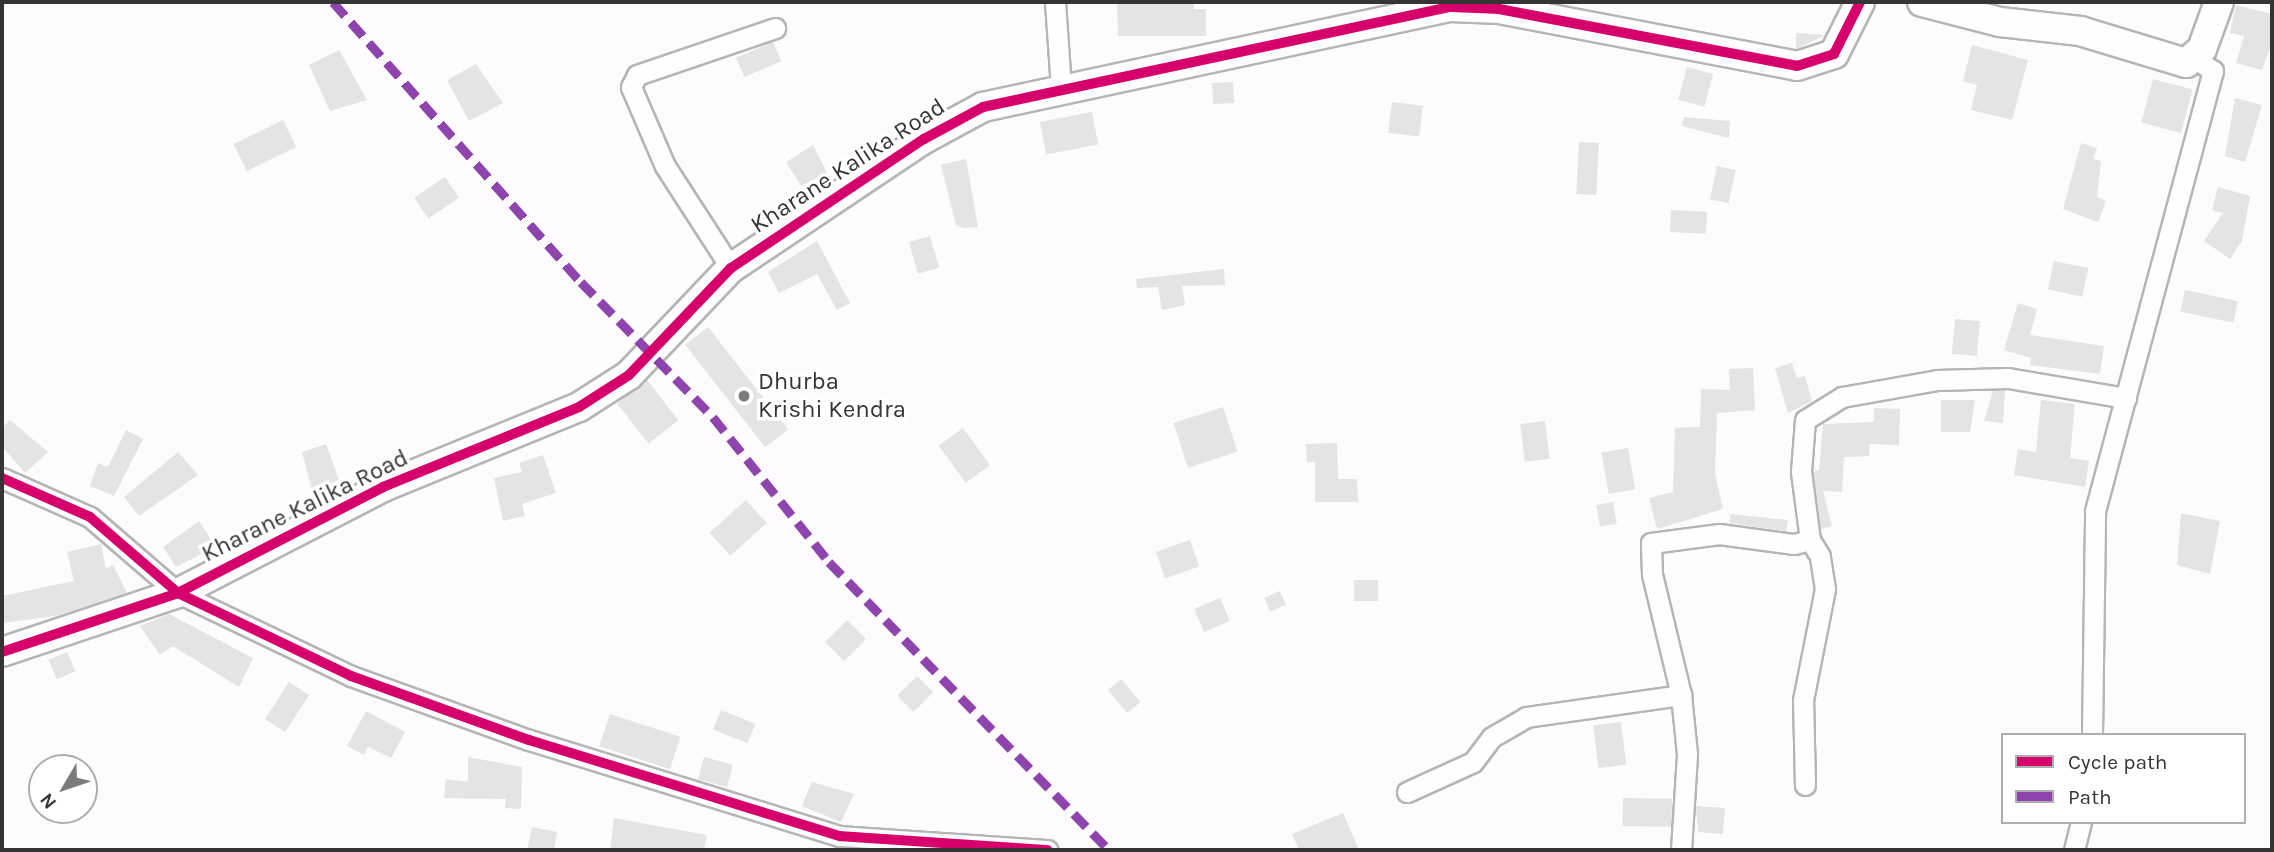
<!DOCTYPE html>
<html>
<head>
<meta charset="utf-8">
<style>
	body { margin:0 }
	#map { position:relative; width:2274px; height:852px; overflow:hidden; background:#fdfbfd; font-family:Karla,sans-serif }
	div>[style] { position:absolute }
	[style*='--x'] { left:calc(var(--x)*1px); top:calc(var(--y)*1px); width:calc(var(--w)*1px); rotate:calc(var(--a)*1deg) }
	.building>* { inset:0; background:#e5e3e5; transform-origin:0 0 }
	.roads { filter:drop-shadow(2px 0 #b6b5b6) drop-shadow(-2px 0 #b6b5b6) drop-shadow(0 2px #b6b5b6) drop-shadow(0 -2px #b6b5b6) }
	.street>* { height:19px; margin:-9.5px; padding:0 9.5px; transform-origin:9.5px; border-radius:9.5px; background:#fffeff }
	.secondary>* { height:28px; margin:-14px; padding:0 14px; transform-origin:14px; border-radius:14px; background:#fffeff }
	.quiet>* { height:9px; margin-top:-4.5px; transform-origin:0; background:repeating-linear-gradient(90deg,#8e44ad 0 18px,transparent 0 27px) }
	.cycleway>* { height:10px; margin:-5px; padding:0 5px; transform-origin:5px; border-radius:5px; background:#d6006c }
	.dots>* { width:19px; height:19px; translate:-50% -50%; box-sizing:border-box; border:4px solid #fff; border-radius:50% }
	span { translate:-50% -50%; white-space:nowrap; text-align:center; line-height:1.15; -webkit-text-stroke:7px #fff; paint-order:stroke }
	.street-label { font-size:24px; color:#363536 }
	.poi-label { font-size:24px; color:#363536 }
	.left { translate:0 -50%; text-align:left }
	.frame { position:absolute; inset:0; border:4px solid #363536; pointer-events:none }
	.legend { position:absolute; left:2001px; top:733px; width:245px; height:91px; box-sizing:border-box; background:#fff; border:2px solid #afaeaf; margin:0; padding:9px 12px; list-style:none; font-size:21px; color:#363536 }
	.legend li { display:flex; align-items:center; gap:14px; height:35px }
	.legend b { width:35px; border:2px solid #afaeaf }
	.north { position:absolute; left:28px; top:754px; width:70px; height:70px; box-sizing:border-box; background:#fff; border:2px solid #afaeaf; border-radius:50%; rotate:231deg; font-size:19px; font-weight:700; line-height:28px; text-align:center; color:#363536 }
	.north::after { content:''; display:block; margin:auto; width:24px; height:32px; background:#7c7a7c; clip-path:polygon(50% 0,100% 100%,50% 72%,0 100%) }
</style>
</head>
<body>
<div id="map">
	<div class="building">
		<i style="clip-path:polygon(1117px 2px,1194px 2px,1194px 9px,1206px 9px,1206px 36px,1118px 36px)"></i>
		<i style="clip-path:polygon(2236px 5px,2272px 14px,2272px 43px,2262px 70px,2236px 63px,2244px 36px,2230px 33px)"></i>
		<i style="clip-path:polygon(1796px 33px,1825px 35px,1796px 49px)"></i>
		<i style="left:773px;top:42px;width:21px;height:40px;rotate:67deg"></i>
		<i style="clip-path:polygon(1972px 45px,2028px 60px,2012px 120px,1971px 110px,1977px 85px,1963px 81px)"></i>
		<i style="clip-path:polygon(339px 50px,367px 100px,330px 111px,309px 65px)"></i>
		<i style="clip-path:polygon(476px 64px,503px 103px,469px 121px,447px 80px)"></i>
		<i style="left:1687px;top:67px;width:27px;height:34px;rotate:15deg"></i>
		<i style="left:2153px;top:79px;width:41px;height:45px;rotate:15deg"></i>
		<i style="left:1233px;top:82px;width:21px;height:21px;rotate:87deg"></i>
		<i style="clip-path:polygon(2235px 98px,2262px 105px,2245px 162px,2225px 156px)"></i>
		<i style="left:1392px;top:102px;width:31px;height:31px;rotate:7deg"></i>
		<i style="left:1092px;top:112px;width:33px;height:53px;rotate:79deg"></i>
		<i style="clip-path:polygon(1684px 117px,1730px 121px,1729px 138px,1682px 126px)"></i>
		<i style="left:283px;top:120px;width:30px;height:55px;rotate:64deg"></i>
		<i style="left:1579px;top:142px;width:20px;height:52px;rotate:3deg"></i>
		<i style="clip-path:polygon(2081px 143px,2097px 148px,2093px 159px,2101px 161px,2097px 197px,2106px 201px,2098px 222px,2063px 209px)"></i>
		<i style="clip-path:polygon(813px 145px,827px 173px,801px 186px,786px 162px)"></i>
		<i style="clip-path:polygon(966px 159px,978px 227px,964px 228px,956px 225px,941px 165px)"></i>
		<i style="left:1717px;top:166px;width:19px;height:34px;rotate:12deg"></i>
		<i style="left:445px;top:177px;width:25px;height:37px;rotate:56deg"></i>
		<i style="clip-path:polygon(2218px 187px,2250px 196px,2242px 241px,2230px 259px,2204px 241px,2223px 213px,2212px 210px)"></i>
		<i style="left:1671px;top:210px;width:36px;height:22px;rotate:3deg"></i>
		<i style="left:930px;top:236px;width:33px;height:22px;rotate:74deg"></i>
		<i style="clip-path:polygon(817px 241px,850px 303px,837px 310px,817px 274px,779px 293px,768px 272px)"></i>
		<i style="left:2054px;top:261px;width:35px;height:29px;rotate:12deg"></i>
		<i style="clip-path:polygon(1224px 269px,1225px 285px,1182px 286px,1185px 305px,1162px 310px,1158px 287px,1137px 288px,1136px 279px)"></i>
		<i style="left:2185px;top:290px;width:54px;height:22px;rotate:12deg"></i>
		<i style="clip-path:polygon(2018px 303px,2037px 309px,2030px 335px,2104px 346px,2100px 374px,2030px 365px,2031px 358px,2004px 350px)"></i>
		<i style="left:1955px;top:319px;width:25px;height:35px;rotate:5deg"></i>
		<i style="left:708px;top:327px;width:130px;height:29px;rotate:52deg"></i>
		<i style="clip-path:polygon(1792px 363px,1797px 378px,1805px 376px,1812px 401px,1788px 413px,1775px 368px)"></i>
		<i style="clip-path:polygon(1753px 368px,1755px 410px,1717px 413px,1715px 474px,1723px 509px,1657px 529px,1649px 498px,1673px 492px,1675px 428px,1700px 427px,1701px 389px,1730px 390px,1729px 369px)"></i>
		<i style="left:647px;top:380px;width:51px;height:38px;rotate:52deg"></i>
		<i style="clip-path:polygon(2005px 390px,2003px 423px,1984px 421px,1993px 391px)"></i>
		<i style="clip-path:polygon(1941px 400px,1975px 400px,1970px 432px,1941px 432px)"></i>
		<i style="clip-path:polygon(2041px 400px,2075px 404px,2070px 458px,2089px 461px,2085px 487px,2014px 475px,2018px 449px,2036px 452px)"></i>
		<i style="left:1223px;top:407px;width:47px;height:52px;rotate:72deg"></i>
		<i style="clip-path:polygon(1874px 408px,1900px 409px,1899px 445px,1870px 444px,1869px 456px,1844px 457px,1842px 492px,1823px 491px,1832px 526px,1821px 529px,1813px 472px,1819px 470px,1823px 424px,1874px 422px)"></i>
		<i style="clip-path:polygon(10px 420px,48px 452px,25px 473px,2px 446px,2px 428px)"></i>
		<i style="left:1545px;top:421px;width:38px;height:25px;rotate:83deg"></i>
		<i style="left:963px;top:428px;width:46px;height:30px;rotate:54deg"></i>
		<i style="clip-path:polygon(126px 430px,143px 439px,114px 496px,90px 486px,98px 463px,108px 467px)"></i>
		<i style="clip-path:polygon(1337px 443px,1338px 479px,1357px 479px,1358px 502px,1315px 502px,1315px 462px,1307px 462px,1306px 444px)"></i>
		<i style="clip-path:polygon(326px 444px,339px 480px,312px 490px,302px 452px)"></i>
		<i style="left:1628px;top:448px;width:42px;height:27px;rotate:80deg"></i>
		<i style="clip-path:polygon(178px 452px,198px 475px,139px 516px,124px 497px)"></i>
		<i style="clip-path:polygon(543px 455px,556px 493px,522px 504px,525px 516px,503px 521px,494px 478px,522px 472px,519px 463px)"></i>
		<i style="left:746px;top:500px;width:31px;height:49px;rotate:48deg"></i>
		<i style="left:1613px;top:502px;width:22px;height:17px;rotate:80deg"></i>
		<i style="clip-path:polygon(2181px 513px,2220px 521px,2210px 574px,2177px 565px)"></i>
		<i style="clip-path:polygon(1731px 514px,1788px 520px,1786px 531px,1729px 523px)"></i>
		<i style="clip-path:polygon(199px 521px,216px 547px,176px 567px,163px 547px)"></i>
		<i style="left:1190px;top:540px;width:28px;height:36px;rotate:71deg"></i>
		<i style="clip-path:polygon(101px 544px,106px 569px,113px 565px,127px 593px,56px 616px,2px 623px,2px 596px,74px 581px,67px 552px)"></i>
		<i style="left:1354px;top:580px;width:24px;height:21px"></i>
		<i style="left:1280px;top:591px;width:15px;height:17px;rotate:67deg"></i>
		<i style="left:1220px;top:598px;width:25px;height:28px;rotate:67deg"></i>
		<i style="clip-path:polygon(169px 614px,253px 658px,239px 687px,173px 646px,160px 655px,140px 626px)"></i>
		<i style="left:847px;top:620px;width:27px;height:31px;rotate:45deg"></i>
		<i style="left:67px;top:652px;width:21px;height:20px;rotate:67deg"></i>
		<i style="left:917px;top:676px;width:23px;height:28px;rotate:45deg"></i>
		<i style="left:1121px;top:679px;width:30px;height:17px;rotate:50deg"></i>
		<i style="left:289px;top:682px;width:24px;height:44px;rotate:33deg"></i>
		<i style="left:721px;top:710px;width:37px;height:21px;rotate:22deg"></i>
		<i style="clip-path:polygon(366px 711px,405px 732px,391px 758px,368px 747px,364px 755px,347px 746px)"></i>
		<i style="left:610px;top:714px;width:74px;height:34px;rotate:18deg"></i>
		<i style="left:1621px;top:722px;width:43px;height:28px;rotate:83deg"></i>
		<i style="clip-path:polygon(468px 757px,522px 767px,521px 809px,505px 808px,506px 799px,444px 798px,446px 779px,468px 782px)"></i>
		<i style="left:704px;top:757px;width:30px;height:23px;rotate:15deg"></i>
		<i style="clip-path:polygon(812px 782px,854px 794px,841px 822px,802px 806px)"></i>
		<i style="left:1623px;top:798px;width:49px;height:28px;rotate:1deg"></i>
		<i style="clip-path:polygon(1696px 806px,1725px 808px,1723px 834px,1698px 832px)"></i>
		<i style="clip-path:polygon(1343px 813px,1359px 850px,1299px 850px,1292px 834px)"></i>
		<i style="clip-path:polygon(614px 818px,707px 835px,704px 850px,610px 850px)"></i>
		<i style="clip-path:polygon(532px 827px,557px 832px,554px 850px,527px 850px)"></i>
	</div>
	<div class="roads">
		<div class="street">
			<i style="--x:1055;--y:2;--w:86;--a:86"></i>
			<i style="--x:731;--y:268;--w:121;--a:-122.9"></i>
			<i style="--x:665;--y:166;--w:86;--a:-113.3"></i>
			<i style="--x:631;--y:87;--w:13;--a:-63"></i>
			<i style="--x:637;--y:75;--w:146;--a:-18.8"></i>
			<i style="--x:2;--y:478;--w:96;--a:23.9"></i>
			<i style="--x:90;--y:517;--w:116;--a:40.8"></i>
			<i style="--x:178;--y:593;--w:192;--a:25.6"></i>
			<i style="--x:351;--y:676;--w:189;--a:19.8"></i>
			<i style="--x:529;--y:740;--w:325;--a:17.2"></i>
			<i style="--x:840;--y:836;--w:208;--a:3.9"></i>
			<i style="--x:2092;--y:735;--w:224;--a:-89.2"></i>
			<i style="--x:2095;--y:511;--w:456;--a:-75"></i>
			<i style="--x:2213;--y:71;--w:21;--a:-145"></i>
			<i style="--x:1805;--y:785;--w:85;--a:-91.3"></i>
			<i style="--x:1803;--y:700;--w:113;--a:-78.8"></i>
			<i style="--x:1825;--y:589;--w:33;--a:-99"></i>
			<i style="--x:1820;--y:556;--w:19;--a:-122"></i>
			<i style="--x:1407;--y:792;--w:72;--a:-24.4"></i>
			<i style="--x:1473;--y:762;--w:31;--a:-53"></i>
			<i style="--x:1492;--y:737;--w:39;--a:-30"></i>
			<i style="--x:1526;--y:717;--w:157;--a:-8.1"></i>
			<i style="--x:1681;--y:695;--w:124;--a:-103.5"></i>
			<i style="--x:1652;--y:574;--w:31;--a:-92"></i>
			<i style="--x:1651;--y:543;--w:69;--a:-7.5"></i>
			<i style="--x:1719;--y:534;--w:76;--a:7.6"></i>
			<i style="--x:1794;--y:544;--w:16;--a:-14"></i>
			<i style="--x:1810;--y:540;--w:69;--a:-97.5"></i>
			<i style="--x:1801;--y:472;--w:52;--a:-85.6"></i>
			<i style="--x:1805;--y:420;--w:44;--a:-31.9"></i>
			<i style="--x:1842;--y:397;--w:97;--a:-10.1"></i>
			<i style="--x:1937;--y:380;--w:71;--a:-1.6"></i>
			<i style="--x:2008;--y:378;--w:120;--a:9.6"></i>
			<i style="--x:1681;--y:850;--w:96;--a:-86.4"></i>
			<i style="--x:1687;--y:754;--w:59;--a:-95.8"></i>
			<i style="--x:2074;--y:850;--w:29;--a:-76"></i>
		</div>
		<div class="secondary">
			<i style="--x:1922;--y:2;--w:81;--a:14.4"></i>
			<i style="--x:2000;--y:22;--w:81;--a:6.4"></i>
			<i style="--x:2080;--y:31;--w:111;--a:16.8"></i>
			<i style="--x:2186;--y:63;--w:21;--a:-41"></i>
			<i style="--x:2202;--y:49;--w:50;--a:-70.1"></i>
			<i style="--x:2;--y:652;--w:186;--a:-18.5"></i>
			<i style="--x:178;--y:593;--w:231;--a:-27.3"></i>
			<i style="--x:383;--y:487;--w:212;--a:-22.2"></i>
			<i style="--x:579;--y:407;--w:59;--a:-32.6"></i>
			<i style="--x:629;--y:375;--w:148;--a:-46.4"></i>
			<i style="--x:731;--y:268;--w:232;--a:-33.8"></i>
			<i style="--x:924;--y:139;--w:67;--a:-28.5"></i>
			<i style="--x:983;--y:107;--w:479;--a:-12.1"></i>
			<i style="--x:1451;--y:7;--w:48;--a:2.4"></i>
			<i style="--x:1499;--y:9;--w:303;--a:10.8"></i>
			<i style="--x:1797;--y:66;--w:39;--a:-18"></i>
			<i style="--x:1834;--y:54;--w:58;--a:-63.4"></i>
		</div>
	</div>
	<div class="quiet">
		<i style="--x:333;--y:2;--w:374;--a:48.5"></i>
		<i style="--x:581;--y:282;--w:189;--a:45.6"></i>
		<i style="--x:713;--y:417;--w:186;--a:51.3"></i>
		<i style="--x:829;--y:562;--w:402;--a:45.8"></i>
	</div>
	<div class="cycleway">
		<i style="--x:2;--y:478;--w:96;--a:23.9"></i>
		<i style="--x:90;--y:517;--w:116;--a:40.8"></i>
		<i style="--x:178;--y:593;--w:192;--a:25.6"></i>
		<i style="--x:351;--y:676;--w:189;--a:19.8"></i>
		<i style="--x:529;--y:740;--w:325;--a:17.2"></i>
		<i style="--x:840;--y:836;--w:208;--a:3.9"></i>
		<i style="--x:2;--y:652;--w:186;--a:-18.5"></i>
		<i style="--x:178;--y:593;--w:231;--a:-27.3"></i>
		<i style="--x:383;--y:487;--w:212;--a:-22.2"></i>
		<i style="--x:579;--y:407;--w:59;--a:-32.6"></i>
		<i style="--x:629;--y:375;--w:148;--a:-46.4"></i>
		<i style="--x:731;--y:268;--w:232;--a:-33.8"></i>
		<i style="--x:924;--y:139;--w:67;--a:-28.5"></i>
		<i style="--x:983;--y:107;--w:479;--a:-12.1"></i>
		<i style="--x:1451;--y:7;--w:48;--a:2.4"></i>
		<i style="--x:1499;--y:9;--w:303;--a:10.8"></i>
		<i style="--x:1797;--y:66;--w:39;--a:-18"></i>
		<i style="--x:1834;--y:54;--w:58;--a:-63.4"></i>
	</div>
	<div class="dots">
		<i style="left:744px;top:396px;background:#7c7a7c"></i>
	</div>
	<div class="street-label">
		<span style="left:848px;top:166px;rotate:-33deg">Kharane Kalika Road</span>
		<span style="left:305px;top:506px;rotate:-26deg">Kharane Kalika Road</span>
	</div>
	<div class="poi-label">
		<span class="left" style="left:758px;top:396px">Dhurba<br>Krishi Kendra</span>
	</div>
	<div class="frame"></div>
	<ul class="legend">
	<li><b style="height:9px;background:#d6006c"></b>Cycle path</li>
	<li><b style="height:9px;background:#8e44ad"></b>Path</li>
	</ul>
	<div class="north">N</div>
</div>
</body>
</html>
